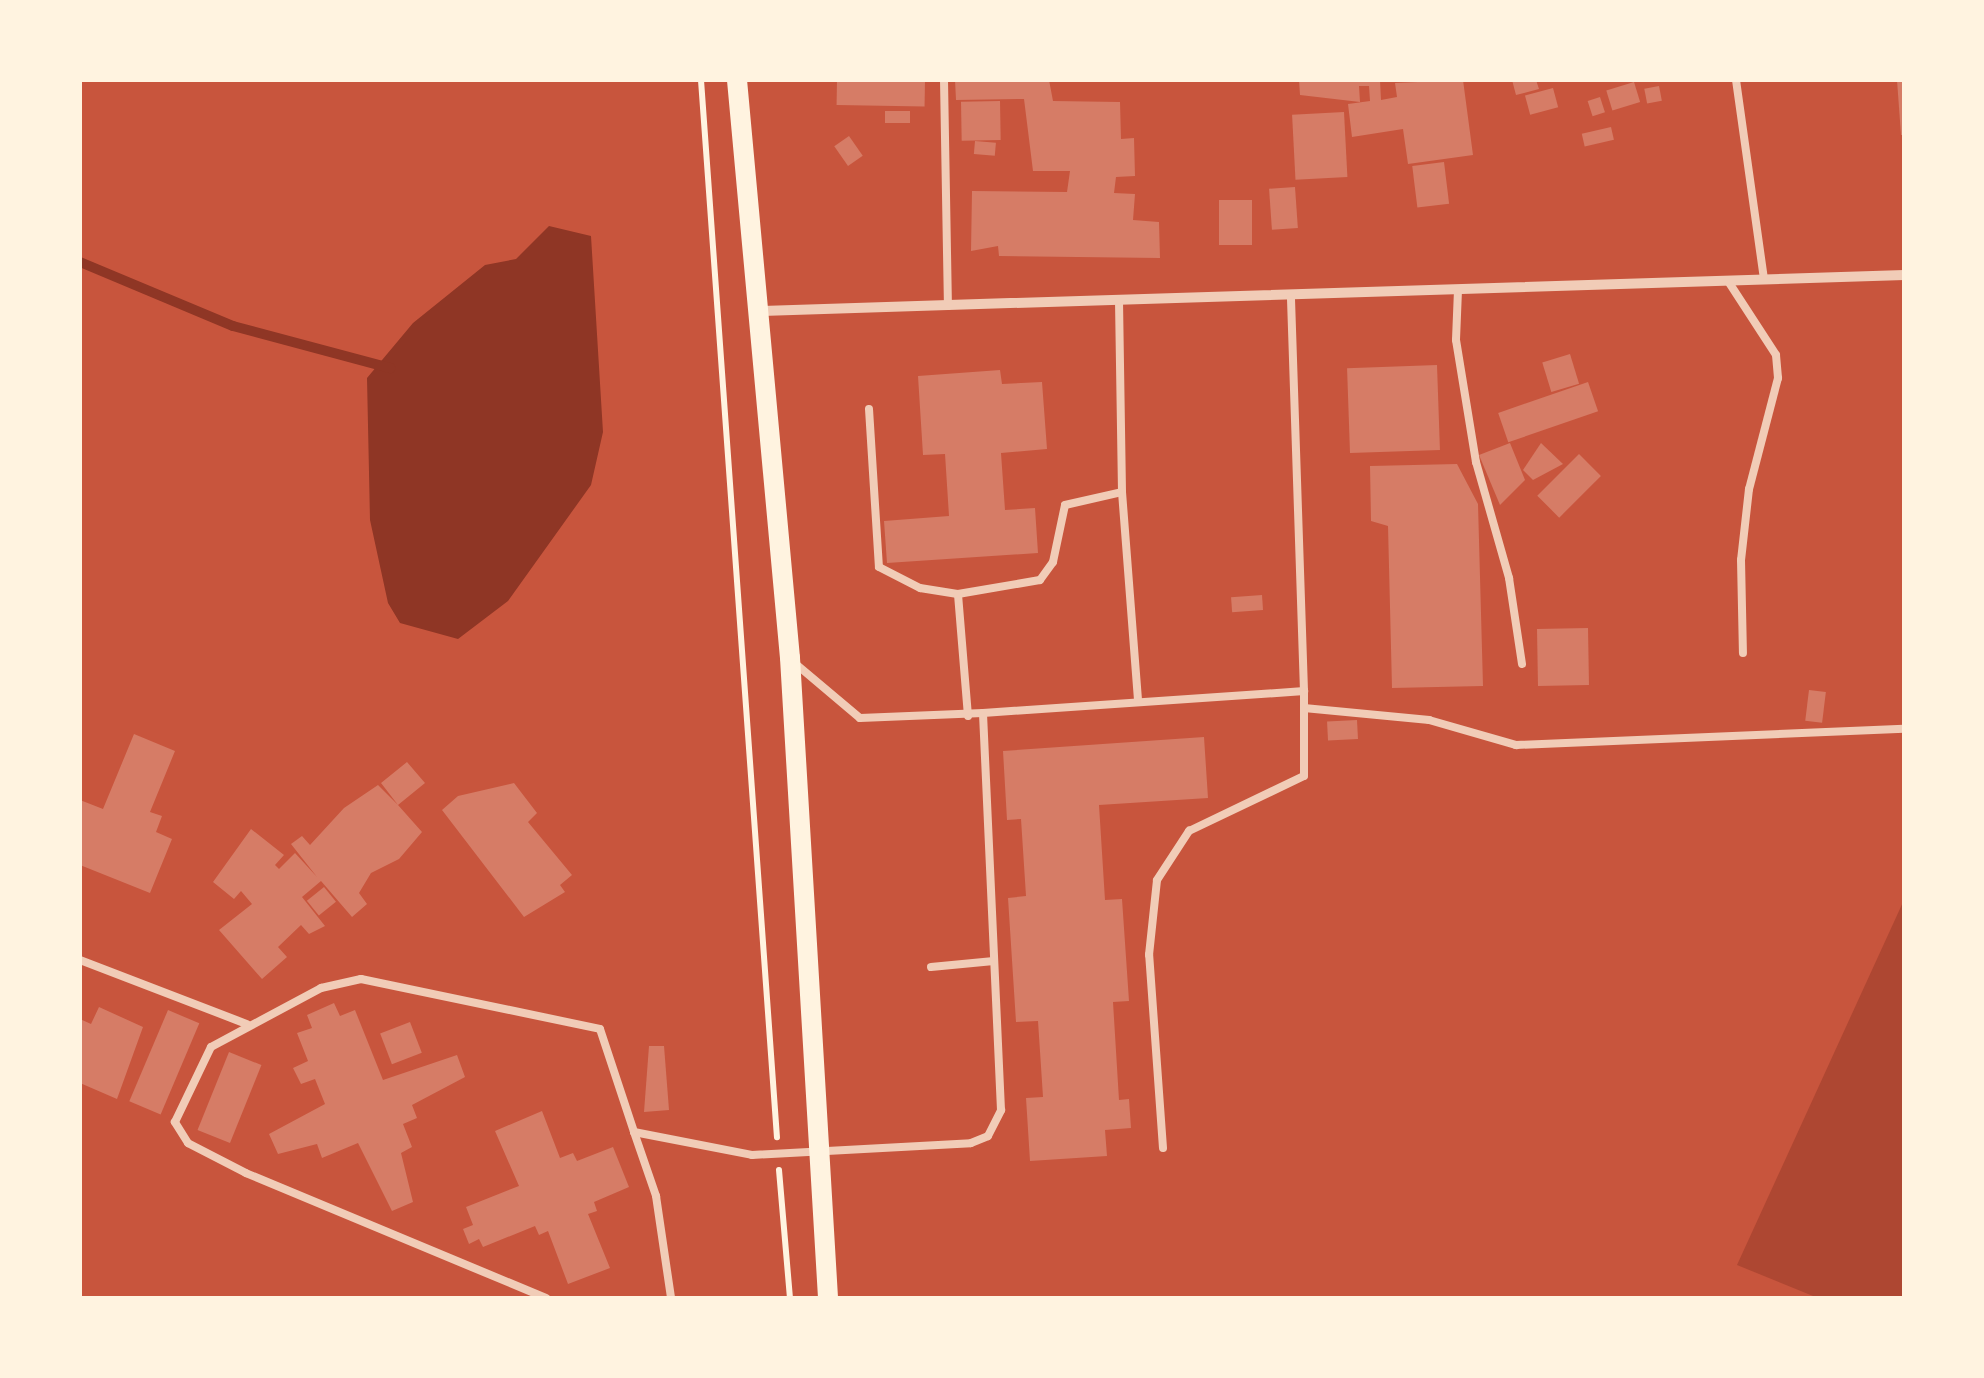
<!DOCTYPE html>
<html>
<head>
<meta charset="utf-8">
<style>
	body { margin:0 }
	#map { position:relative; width:1984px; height:1378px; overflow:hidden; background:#c8553d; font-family:Karla,sans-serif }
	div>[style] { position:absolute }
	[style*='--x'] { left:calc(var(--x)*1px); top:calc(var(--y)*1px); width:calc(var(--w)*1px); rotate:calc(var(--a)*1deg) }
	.green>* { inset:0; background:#ae4732 }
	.water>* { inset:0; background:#8f3625 }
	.stream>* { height:10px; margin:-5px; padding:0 5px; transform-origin:5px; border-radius:5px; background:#8f3625 }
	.building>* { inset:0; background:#d67c66; transform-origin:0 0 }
	.path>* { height:6px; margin:-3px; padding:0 3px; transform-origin:3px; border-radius:3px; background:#fff3e0 }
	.service>* { height:8px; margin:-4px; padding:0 4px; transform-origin:4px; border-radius:4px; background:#f1ccb7 }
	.minor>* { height:10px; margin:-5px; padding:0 5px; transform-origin:5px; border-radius:5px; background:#f1ccb7 }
	.secondary>* { height:20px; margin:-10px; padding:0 10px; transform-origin:10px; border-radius:10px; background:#fff3e0 }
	span { translate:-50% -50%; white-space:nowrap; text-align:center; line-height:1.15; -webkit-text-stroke:8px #fff3e0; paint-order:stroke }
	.frame { position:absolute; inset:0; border:82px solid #fff3e0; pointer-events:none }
</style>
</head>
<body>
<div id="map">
	<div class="green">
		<i style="clip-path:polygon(1904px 900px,1904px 1298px,1818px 1298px,1737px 1265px)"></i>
	</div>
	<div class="water">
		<i style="clip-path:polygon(549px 226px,591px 236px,603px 432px,591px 485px,508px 601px,458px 639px,400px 623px,388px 603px,370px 520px,367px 378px,413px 323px,485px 265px,516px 259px)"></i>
	</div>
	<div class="stream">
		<i style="--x:80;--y:262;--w:166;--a:22.7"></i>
		<i style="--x:233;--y:326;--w:163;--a:15"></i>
	</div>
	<div class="building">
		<i style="left:837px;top:80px;width:88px;height:25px;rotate:1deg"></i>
		<i style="clip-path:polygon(955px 80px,1049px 80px,1053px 101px,1120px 102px,1121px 139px,1134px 138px,1135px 176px,1116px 177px,1114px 193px,1135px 194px,1133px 220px,1159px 222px,1160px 258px,999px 256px,998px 246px,971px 251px,972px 191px,1067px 192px,1070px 171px,1033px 171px,1024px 99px,956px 100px)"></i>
		<i style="clip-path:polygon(1299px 80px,1380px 80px,1381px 100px,1397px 97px,1395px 83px,1463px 80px,1473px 155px,1408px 164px,1403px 129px,1352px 137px,1348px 104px,1370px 101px,1369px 86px,1359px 86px,1360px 102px,1300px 95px)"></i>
		<i style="clip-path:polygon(1512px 80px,1536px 80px,1539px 89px,1516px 95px)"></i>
		<i style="clip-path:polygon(1897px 80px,1904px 80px,1904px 135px,1901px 135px)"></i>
		<i style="left:1634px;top:82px;width:21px;height:29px;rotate:73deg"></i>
		<i style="left:1659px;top:86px;width:15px;height:15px;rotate:79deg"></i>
		<i style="left:1553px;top:88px;width:20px;height:29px;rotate:75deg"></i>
		<i style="left:1600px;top:97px;width:16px;height:13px;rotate:72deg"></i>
		<i style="left:1000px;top:101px;width:39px;height:39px;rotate:89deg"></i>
		<i style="left:885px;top:111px;width:25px;height:12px"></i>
		<i style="left:1344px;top:112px;width:65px;height:52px;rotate:87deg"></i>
		<i style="left:1611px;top:127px;width:13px;height:30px;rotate:77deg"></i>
		<i style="left:849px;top:136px;width:24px;height:18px;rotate:55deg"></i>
		<i style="left:975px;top:141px;width:21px;height:13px;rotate:5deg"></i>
		<i style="left:1444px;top:162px;width:42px;height:32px;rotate:83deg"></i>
		<i style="left:1295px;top:187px;width:41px;height:26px;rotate:86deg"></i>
		<i style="left:1219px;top:200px;width:33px;height:45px"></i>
		<i style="left:1570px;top:354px;width:31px;height:29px;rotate:73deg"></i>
		<i style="left:1437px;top:365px;width:85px;height:90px;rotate:88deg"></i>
		<i style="clip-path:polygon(1000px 370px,1002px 384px,1042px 382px,1047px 449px,1001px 453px,1005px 510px,1035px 508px,1038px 553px,887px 563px,884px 521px,949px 516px,945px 454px,923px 455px,918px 376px)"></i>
		<i style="left:1588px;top:382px;width:31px;height:95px;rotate:71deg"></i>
		<i style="clip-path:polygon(1510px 443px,1525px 480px,1500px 505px,1479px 455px)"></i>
		<i style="clip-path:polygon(1541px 443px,1563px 464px,1533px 480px,1523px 470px)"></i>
		<i style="left:1579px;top:454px;width:31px;height:59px;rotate:45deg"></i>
		<i style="clip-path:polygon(1457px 464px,1478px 504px,1483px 686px,1392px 688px,1388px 526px,1371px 521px,1370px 466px)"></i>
		<i style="left:1262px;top:595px;width:15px;height:31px;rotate:86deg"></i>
		<i style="left:1588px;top:628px;width:57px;height:51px;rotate:89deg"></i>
		<i style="left:1809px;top:690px;width:17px;height:31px;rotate:7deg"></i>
		<i style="left:1357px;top:720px;width:19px;height:30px;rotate:87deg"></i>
		<i style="clip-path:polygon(134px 734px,175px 751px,150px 812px,162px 816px,156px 832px,172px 839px,150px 893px,80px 865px,80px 800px,103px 809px)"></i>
		<i style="clip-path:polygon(1204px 737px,1208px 798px,1099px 805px,1105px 900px,1122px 899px,1129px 1001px,1113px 1002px,1119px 1100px,1129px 1099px,1131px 1128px,1105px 1130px,1107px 1156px,1030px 1161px,1026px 1098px,1043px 1097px,1038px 1021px,1016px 1022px,1008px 898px,1026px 896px,1021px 819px,1007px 820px,1003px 751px)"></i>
		<i style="clip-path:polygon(407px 762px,425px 783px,398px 805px,422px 832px,399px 859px,371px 873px,359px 893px,367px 904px,352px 917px,321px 881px,302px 897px,325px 926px,309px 934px,301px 925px,278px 947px,287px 957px,262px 979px,219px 930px,252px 904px,241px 891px,234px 899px,213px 882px,251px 829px,284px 855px,275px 865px,279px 869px,295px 853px,317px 877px,291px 844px,302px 836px,310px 845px,344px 808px,378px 785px,398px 805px,381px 783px)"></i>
		<i style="clip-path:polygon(514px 783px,537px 813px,528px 822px,572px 875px,560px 885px,565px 892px,524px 917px,442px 810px,458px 796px)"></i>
		<i style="left:324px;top:887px;width:19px;height:22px;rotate:51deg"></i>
		<i style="clip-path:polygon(334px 1003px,340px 1016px,355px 1010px,383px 1080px,457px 1055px,465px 1077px,412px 1105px,417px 1118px,403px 1124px,412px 1147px,401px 1153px,413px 1202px,392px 1211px,358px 1143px,322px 1158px,317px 1144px,278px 1154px,269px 1134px,325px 1104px,315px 1079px,301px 1084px,293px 1068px,308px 1061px,297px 1033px,312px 1028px,307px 1015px)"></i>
		<i style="clip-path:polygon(99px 1007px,143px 1027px,117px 1099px,80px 1083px,80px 1019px,91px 1024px)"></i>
		<i style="left:168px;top:1010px;width:34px;height:99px;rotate:23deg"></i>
		<i style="left:410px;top:1022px;width:33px;height:32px;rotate:69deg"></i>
		<i style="clip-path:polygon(649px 1046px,664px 1046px,669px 1110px,644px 1112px)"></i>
		<i style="left:229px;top:1052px;width:35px;height:84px;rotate:22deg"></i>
		<i style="clip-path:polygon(542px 1111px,560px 1158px,573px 1153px,577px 1161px,613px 1147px,629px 1187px,594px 1202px,597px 1211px,588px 1214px,610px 1268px,568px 1284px,548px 1231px,539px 1235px,535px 1226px,483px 1247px,479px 1239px,469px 1244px,463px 1229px,473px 1225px,466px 1207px,519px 1186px,495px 1131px)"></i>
	</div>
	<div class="path">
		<i style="--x:701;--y:80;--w:1060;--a:85.89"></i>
		<i style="--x:779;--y:1170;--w:128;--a:85.1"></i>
	</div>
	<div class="service">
		<i style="--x:944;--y:80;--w:226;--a:89"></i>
		<i style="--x:1736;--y:80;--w:202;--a:82"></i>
		<i style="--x:1728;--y:281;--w:88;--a:57"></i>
		<i style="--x:1776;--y:355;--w:23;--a:85"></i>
		<i style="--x:1778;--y:378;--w:115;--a:104.6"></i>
		<i style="--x:1749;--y:489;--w:71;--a:96.4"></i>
		<i style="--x:1741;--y:560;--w:93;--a:88.8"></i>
		<i style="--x:1458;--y:290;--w:50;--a:92.3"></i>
		<i style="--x:1456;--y:340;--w:124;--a:80.7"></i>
		<i style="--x:1476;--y:462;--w:121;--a:74.1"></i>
		<i style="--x:1509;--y:578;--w:87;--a:81.4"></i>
		<i style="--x:1119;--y:301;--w:191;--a:89.1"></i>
		<i style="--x:1122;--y:492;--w:208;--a:85.6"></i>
		<i style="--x:869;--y:409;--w:158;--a:86.4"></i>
		<i style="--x:879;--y:567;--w:46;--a:27.1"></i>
		<i style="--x:920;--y:588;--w:38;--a:9"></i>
		<i style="--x:797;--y:665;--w:82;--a:40.1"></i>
		<i style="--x:860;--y:718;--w:123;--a:-2.3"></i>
		<i style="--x:1304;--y:708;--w:126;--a:5.5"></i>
		<i style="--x:1429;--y:720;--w:91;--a:16"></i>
		<i style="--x:1516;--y:745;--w:388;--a:-2.4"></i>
		<i style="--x:968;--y:716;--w:122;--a:-94.7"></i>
		<i style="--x:958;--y:594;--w:83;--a:-9.7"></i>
		<i style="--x:1040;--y:580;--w:22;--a:-54"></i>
		<i style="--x:1053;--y:562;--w:58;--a:-78.1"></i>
		<i style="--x:1065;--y:505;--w:58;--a:-12.8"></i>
		<i style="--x:80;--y:960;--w:179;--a:21"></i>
		<i style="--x:931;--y:967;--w:63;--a:-5.4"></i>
		<i style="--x:634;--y:1132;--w:68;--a:71"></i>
		<i style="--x:656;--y:1196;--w:103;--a:81.6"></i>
		<i style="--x:1163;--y:1148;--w:194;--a:-94.1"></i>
		<i style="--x:1149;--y:955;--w:75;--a:-83.9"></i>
		<i style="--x:1157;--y:880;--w:59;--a:-56.9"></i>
		<i style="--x:1189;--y:831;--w:127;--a:-25.6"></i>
		<i style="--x:1304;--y:776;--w:85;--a:-90"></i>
		<i style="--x:546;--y:1298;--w:325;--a:-157.4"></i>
		<i style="--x:246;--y:1173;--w:65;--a:-152.7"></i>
		<i style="--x:188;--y:1143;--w:25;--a:-122"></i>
		<i style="--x:175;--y:1122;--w:83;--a:-64.4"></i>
		<i style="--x:211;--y:1047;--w:125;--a:-28.2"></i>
		<i style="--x:321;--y:988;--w:41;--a:-12.7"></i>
		<i style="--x:361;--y:979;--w:244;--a:11.8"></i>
		<i style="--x:600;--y:1029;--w:108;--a:71.7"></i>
		<i style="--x:634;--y:1132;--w:120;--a:11"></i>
		<i style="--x:752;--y:1155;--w:219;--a:-3.1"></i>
		<i style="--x:971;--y:1143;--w:18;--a:-22"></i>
		<i style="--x:988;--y:1136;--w:29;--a:-63"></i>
		<i style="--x:1001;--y:1110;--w:397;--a:-92.6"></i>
		<i style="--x:983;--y:713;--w:322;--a:-3.9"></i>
		<i style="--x:1304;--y:691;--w:396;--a:-91.9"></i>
	</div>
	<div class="minor">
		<i style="--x:759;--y:311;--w:1146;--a:-1.8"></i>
	</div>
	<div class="secondary">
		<i style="--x:737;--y:80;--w:580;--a:84.76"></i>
		<i style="--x:790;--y:658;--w:641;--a:86.6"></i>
	</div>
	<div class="frame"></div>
</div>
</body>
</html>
